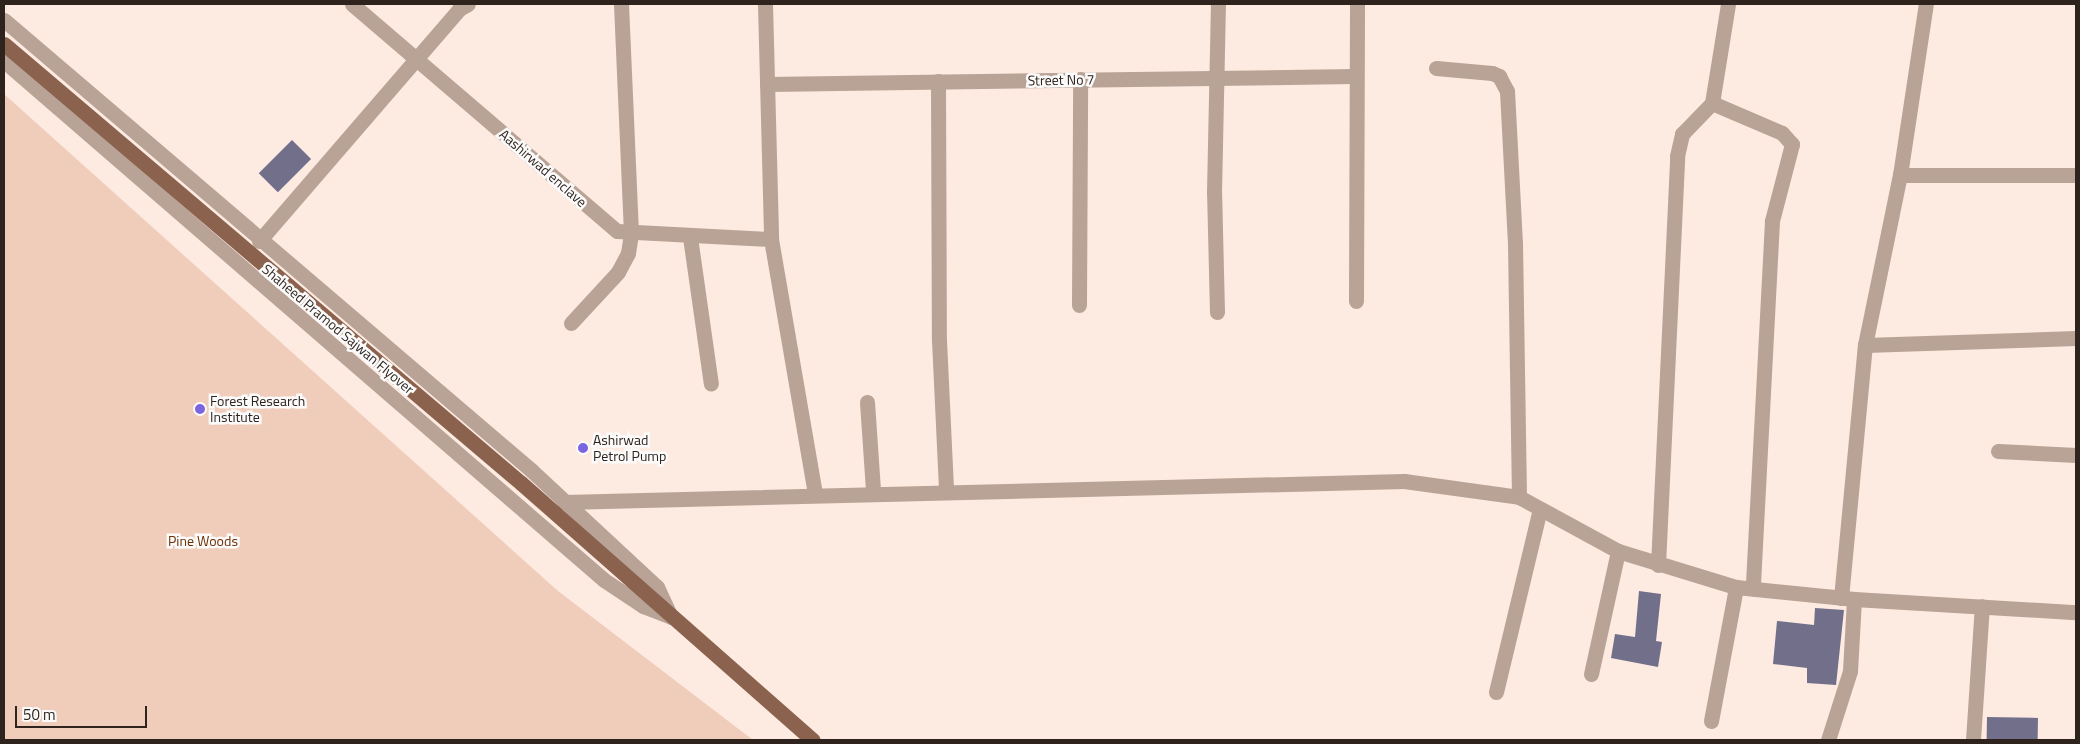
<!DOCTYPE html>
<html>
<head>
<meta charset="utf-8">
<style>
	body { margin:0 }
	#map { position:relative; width:2080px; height:744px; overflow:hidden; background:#fdeae0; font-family:"Titillium Web",sans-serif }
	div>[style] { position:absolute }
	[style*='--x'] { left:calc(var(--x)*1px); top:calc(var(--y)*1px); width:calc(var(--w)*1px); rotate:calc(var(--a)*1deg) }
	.green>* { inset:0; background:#f0cdbb }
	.building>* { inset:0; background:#716f8a; transform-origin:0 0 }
	.minor>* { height:15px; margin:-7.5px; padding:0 7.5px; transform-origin:7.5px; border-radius:7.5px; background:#b9a296 }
	.major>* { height:15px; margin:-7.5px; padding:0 7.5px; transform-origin:7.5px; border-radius:7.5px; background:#8a624d }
	.dots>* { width:14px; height:14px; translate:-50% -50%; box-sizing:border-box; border:2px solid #fbfbfb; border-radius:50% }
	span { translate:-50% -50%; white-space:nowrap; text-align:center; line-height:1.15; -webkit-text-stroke:5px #fbfbfb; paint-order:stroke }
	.street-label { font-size:14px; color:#2e231d }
	.poi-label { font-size:14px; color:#2e231d }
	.left { translate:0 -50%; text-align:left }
	.park-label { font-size:14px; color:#6c2e02 }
	.frame { position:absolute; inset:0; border:5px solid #2e231d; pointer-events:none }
	.scale { position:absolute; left:15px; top:706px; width:132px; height:22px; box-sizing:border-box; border:2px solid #2e231d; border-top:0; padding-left:6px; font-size:15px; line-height:18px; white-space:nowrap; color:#2e231d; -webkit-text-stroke:4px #fbfbfb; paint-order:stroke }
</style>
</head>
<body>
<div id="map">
	<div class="green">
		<i style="clip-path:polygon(4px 94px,558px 591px,753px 740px,4px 740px)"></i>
	</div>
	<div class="building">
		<i style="left:292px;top:140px;width:27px;height:47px;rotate:45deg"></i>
		<i style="clip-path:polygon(1639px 591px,1661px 594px,1656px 641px,1662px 642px,1658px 667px,1611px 658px,1615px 634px,1635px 637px)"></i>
		<i style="clip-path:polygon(1815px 608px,1844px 610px,1836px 685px,1807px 683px,1807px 668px,1773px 664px,1777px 621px,1814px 625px)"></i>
		<i style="left:1987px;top:717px;width:51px;height:23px;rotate:1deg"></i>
	</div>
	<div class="minor">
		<i style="--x:352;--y:4;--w:349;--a:40.6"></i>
		<i style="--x:617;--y:231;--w:154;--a:3"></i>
		<i style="--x:765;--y:4;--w:235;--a:88.5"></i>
		<i style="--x:771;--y:239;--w:260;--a:80.2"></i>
		<i style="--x:4;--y:20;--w:693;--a:40.49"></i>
		<i style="--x:531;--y:470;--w:172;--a:42.9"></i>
		<i style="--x:657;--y:587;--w:33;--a:65"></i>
		<i style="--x:4;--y:61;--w:793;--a:40.86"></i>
		<i style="--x:604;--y:580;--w:47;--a:33.7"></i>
		<i style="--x:643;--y:606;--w:30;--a:21"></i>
		<i style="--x:1436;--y:68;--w:56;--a:5.1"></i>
		<i style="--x:1492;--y:73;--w:8;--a:23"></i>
		<i style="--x:1499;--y:76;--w:17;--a:62"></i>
		<i style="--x:1507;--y:91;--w:152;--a:87"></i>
		<i style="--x:1515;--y:243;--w:254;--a:89.1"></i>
		<i style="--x:938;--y:81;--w:259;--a:89.8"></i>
		<i style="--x:939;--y:340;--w:150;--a:87.3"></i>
		<i style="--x:767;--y:84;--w:588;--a:-0.78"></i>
		<i style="--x:1712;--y:103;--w:76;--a:23.2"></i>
		<i style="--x:1782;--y:133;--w:15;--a:48"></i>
		<i style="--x:1792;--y:144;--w:80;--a:104.6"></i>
		<i style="--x:1772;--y:221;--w:368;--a:93"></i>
		<i style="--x:1900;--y:175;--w:176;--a:0"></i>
		<i style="--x:690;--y:237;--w:148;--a:81.9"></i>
		<i style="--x:259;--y:241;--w:306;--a:-49.2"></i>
		<i style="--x:459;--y:9;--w:10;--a:-29"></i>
		<i style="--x:1356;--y:301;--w:297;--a:-89.8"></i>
		<i style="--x:1079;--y:305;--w:226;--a:-89.7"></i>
		<i style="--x:1217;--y:312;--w:119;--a:-91.4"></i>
		<i style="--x:1214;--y:193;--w:189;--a:-88.8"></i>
		<i style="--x:571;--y:323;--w:69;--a:-47.3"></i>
		<i style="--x:618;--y:272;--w:21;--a:-62"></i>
		<i style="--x:628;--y:253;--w:20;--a:-81"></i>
		<i style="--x:631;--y:233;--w:229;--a:-92.5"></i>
		<i style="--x:1865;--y:345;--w:211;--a:-1.9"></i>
		<i style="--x:867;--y:402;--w:89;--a:86.1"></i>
		<i style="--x:1998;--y:451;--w:78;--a:2.9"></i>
		<i style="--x:564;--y:502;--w:840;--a:-1.43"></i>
		<i style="--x:1404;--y:481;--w:116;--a:7.9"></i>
		<i style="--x:1519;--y:497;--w:113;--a:28.6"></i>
		<i style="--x:1618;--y:551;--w:123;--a:17"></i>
		<i style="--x:1736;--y:587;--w:119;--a:5.8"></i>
		<i style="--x:1854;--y:599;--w:222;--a:3.4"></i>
		<i style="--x:1658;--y:565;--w:409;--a:-87.3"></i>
		<i style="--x:1677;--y:156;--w:23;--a:-77"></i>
		<i style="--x:1682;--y:134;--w:43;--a:-45.9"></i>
		<i style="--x:1712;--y:103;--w:100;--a:-80.8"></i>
		<i style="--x:1841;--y:598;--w:254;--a:-84.6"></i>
		<i style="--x:1865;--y:345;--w:174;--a:-78.4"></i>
		<i style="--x:1900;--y:175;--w:173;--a:-81.4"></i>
		<i style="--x:1591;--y:674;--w:126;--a:-77.6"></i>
		<i style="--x:1496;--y:692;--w:188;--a:-76.5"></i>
		<i style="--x:1711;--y:721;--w:136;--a:-79.4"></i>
		<i style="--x:1828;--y:740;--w:72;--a:-72.3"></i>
		<i style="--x:1850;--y:671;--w:72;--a:-86.8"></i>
		<i style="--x:1973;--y:740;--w:134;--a:-86.2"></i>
	</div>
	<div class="major">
		<i style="--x:4;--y:44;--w:678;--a:40.34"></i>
		<i style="--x:521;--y:483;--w:389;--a:41.4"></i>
	</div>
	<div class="dots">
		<i style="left:200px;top:409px;background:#7b64df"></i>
		<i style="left:583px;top:448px;background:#7b64df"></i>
	</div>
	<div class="street-label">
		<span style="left:1061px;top:80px;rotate:-1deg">Street No 7</span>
		<span style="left:543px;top:168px;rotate:41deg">Aashirwad enclave</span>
		<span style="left:338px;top:329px;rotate:40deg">Shaheed Pramod Sajwan Flyover</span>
	</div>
	<div class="poi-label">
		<span class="left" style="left:210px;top:409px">Forest Research<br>Institute</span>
		<span class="left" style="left:593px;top:448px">Ashirwad<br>Petrol Pump</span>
	</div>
	<div class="park-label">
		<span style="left:203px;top:541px">Pine Woods</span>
	</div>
	<div class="frame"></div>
	<div class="scale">50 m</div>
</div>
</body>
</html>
